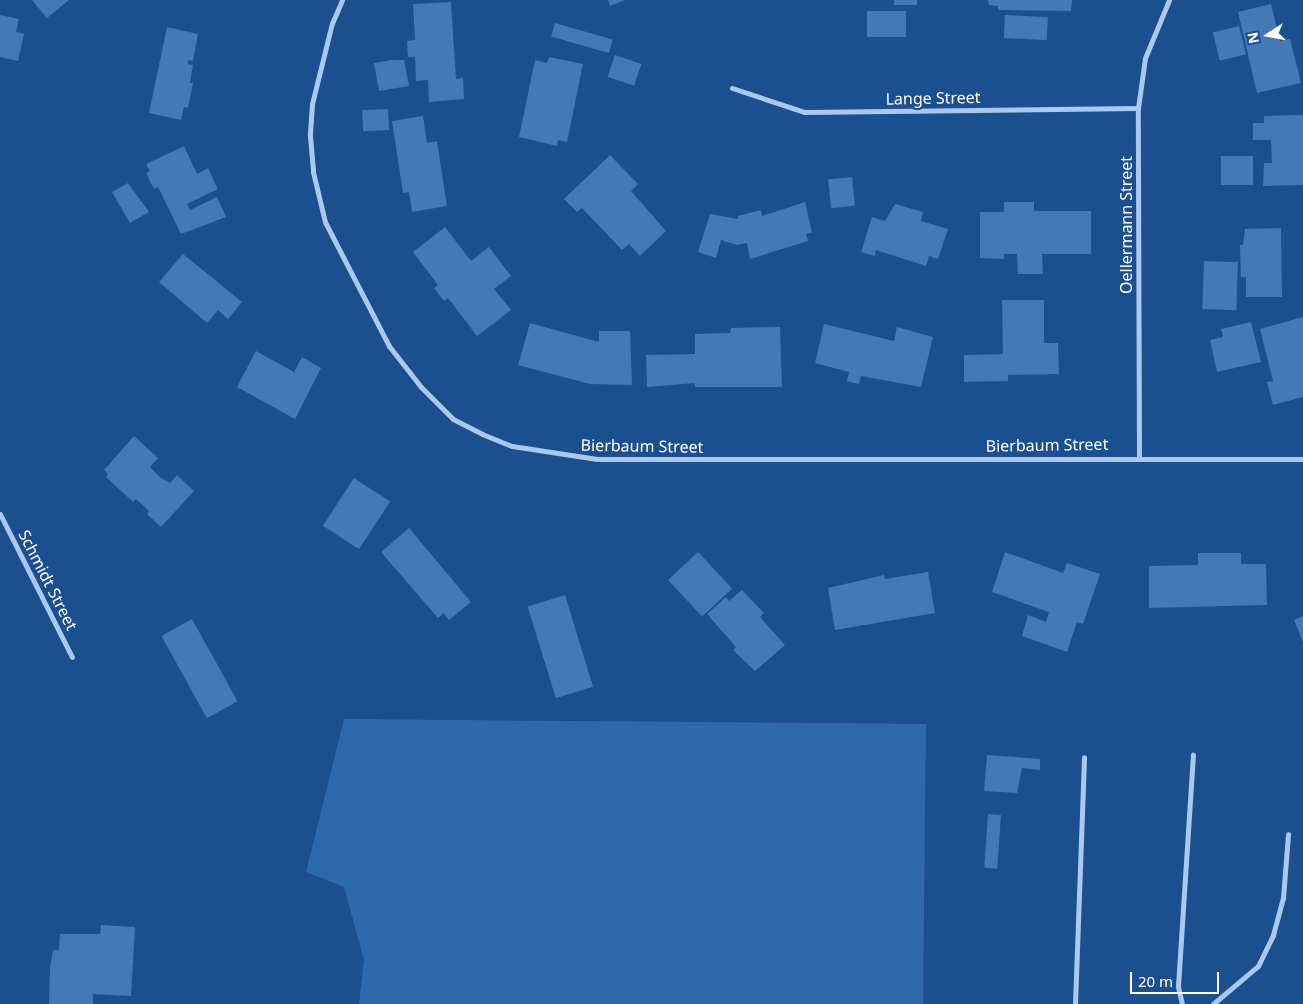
<!DOCTYPE html>
<html>
<head>
<meta charset="utf-8">
<style>
	body { margin:0 }
	#map { position:relative; width:1303px; height:1004px; overflow:hidden; background:#1b4f8f; font-family:"Noto Sans",sans-serif }
	div>[style] { position:absolute }
	[style*='--x'] { left:calc(var(--x)*1px); top:calc(var(--y)*1px); width:calc(var(--w)*1px); rotate:calc(var(--a)*1deg) }
	.green>* { inset:0; background:#2e69ad }
	.building>* { inset:0; background:#4478b7; transform-origin:0 0 }
	.minor>* { height:5px; margin:-2.5px; padding:0 2.5px; transform-origin:2.5px; border-radius:2.5px; background:#a9c9ee }
	span { translate:-50% -50%; white-space:nowrap; text-align:center; line-height:1.15; -webkit-text-stroke:4.5px #1b4f8f; paint-order:stroke }
	.street-label { font-size:16px; color:#fff }
	.north { position:absolute; left:1243px; top:10px; width:50px; height:50px; -webkit-text-stroke:4px #1b4f8f; paint-order:stroke; rotate:259deg; font-size:14px; font-weight:700; line-height:20px; text-align:center; color:#fff }
	.north::after { content:''; display:block; margin:auto; width:18px; height:22px; background:#fff; clip-path:polygon(50% 0,100% 100%,50% 72%,0 100%) }
	.scale { position:absolute; left:1130px; top:972px; width:89px; height:22px; box-sizing:border-box; border:2px solid #fff; border-top:0; padding-left:6px; font-size:15px; line-height:18px; white-space:nowrap; color:#fff; -webkit-text-stroke:4px #1b4f8f; paint-order:stroke }
</style>
</head>
<body>
<div id="map">
	<div class="green">
		<i style="clip-path:polygon(344px 719px,926px 724px,923px 1004px,359px 1004px,364px 960px,344px 887px,306px 872px)"></i>
	</div>
	<div class="building">
		<i style="clip-path:polygon(32px 0,69px 0,47px 18px)"></i>
		<i style="clip-path:polygon(608px 0,625px 0,610px 6px)"></i>
		<i style="left:894px;top:0;width:23px;height:5px"></i>
		<i style="clip-path:polygon(988px 0,1072px 0,1071px 11px,998px 10px,998px 6px,989px 5px)"></i>
		<i style="clip-path:polygon(451px 2px,456px 79px,463px 78px,464px 99px,429px 102px,428px 80px,416px 81px,415px 57px,408px 57px,407px 41px,415px 40px,413px 4px)"></i>
		<i style="clip-path:polygon(1271px 4px,1280px 41px,1290px 39px,1301px 83px,1257px 93px,1238px 12px)"></i>
		<i style="left:867px;top:11px;width:39px;height:26px"></i>
		<i style="clip-path:polygon(0 15px,19px 19px,16px 32px,24px 34px,18px 61px,0 57px)"></i>
		<i style="left:1005px;top:15px;width:43px;height:23px;rotate:3deg"></i>
		<i style="left:555px;top:23px;width:60px;height:14px;rotate:16deg"></i>
		<i style="left:1239px;top:26px;width:29px;height:27px;rotate:76deg"></i>
		<i style="clip-path:polygon(167px 27px,198px 34px,193px 61px,188px 60px,188px 64px,193px 65px,190px 83px,193px 83px,188px 108px,184px 107px,181px 120px,149px 113px)"></i>
		<i style="left:615px;top:55px;width:28px;height:23px;rotate:19deg"></i>
		<i style="clip-path:polygon(549px 57px,583px 64px,567px 142px,558px 140px,557px 146px,519px 137px,535px 60px,547px 63px)"></i>
		<i style="clip-path:polygon(392px 60px,404px 60px,409px 86px,379px 91px,374px 63px)"></i>
		<i style="left:388px;top:109px;width:21px;height:26px;rotate:87deg"></i>
		<i style="clip-path:polygon(1303px 115px,1303px 185px,1263px 186px,1264px 163px,1272px 163px,1271px 140px,1253px 140px,1253px 123px,1264px 123px,1264px 116px)"></i>
		<i style="clip-path:polygon(423px 116px,427px 143px,437px 141px,447px 206px,412px 212px,409px 192px,403px 193px,392px 121px)"></i>
		<i style="clip-path:polygon(184px 146px,197px 174px,208px 168px,218px 189px,187px 204px,190px 210px,217px 197px,226px 217px,181px 234px,158px 187px,154px 189px,146px 173px,150px 171px,146px 164px)"></i>
		<i style="clip-path:polygon(610px 155px,638px 184px,631px 191px,666px 231px,640px 256px,629px 244px,622px 250px,582px 208px,577px 212px,564px 199px)"></i>
		<i style="left:1221px;top:156px;width:32px;height:29px"></i>
		<i style="left:852px;top:177px;width:29px;height:24px;rotate:84deg"></i>
		<i style="clip-path:polygon(128px 183px,149px 212px,130px 223px,112px 192px)"></i>
		<i style="clip-path:polygon(805px 202px,812px 233px,806px 234px,808px 241px,750px 259px,747px 243px,737px 245px,721px 240px,716px 258px,698px 252px,710px 214px,738px 219px,738px 216px,761px 210px,762px 216px)"></i>
		<i style="clip-path:polygon(1004px 202px,1034px 202px,1034px 211px,1091px 211px,1091px 254px,1042px 254px,1043px 274px,1018px 274px,1017px 254px,1004px 254px,1004px 259px,980px 258px,980px 212px,1004px 212px)"></i>
		<i style="clip-path:polygon(895px 204px,923px 212px,921px 221px,948px 229px,938px 259px,929px 256px,926px 266px,876px 250px,875px 256px,861px 252px,872px 217px,885px 221px)"></i>
		<i style="clip-path:polygon(445px 227px,471px 261px,489px 247px,511px 276px,494px 289px,511px 310px,477px 336px,448px 298px,444px 301px,434px 288px,438px 285px,413px 252px)"></i>
		<i style="clip-path:polygon(1281px 228px,1282px 297px,1246px 297px,1246px 277px,1241px 277px,1240px 245px,1243px 245px,1245px 229px)"></i>
		<i style="clip-path:polygon(183px 254px,242px 302px,228px 319px,218px 310px,207px 323px,159px 282px)"></i>
		<i style="left:1204px;top:261px;width:34px;height:48px;rotate:2deg"></i>
		<i style="clip-path:polygon(1002px 300px,1044px 300px,1044px 343px,1058px 343px,1059px 374px,1008px 375px,1008px 381px,964px 382px,964px 355px,1003px 354px)"></i>
		<i style="clip-path:polygon(1303px 317px,1303px 397px,1273px 405px,1267px 382px,1273px 381px,1260px 329px)"></i>
		<i style="clip-path:polygon(1251px 322px,1261px 362px,1217px 372px,1210px 340px,1223px 337px,1221px 329px)"></i>
		<i style="clip-path:polygon(530px 323px,599px 342px,599px 331px,630px 331px,632px 385px,590px 384px,518px 365px)"></i>
		<i style="clip-path:polygon(824px 324px,894px 341px,897px 327px,933px 337px,921px 387px,861px 376px,859px 384px,847px 381px,849px 372px,815px 363px)"></i>
		<i style="clip-path:polygon(780px 327px,782px 387px,695px 387px,695px 383px,647px 387px,646px 355px,695px 354px,695px 334px,730px 333px,731px 328px)"></i>
		<i style="clip-path:polygon(256px 351px,294px 372px,302px 357px,321px 368px,295px 419px,237px 387px)"></i>
		<i style="clip-path:polygon(134px 436px,158px 458px,150px 467px,161px 478px,170px 483px,177px 475px,194px 491px,161px 527px,147px 514px,149px 511px,136px 499px,133px 502px,106px 477px,108px 474px,104px 470px)"></i>
		<i style="left:354px;top:478px;width:43px;height:57px;rotate:33deg"></i>
		<i style="clip-path:polygon(409px 528px,471px 602px,449px 620px,444px 613px,438px 618px,381px 552px)"></i>
		<i style="left:698px;top:552px;width:50px;height:41px;rotate:47deg"></i>
		<i style="clip-path:polygon(1005px 552px,1063px 573px,1067px 563px,1100px 574px,1083px 624px,1077px 622px,1067px 652px,1022px 636px,1028px 615px,1046px 622px,1049px 612px,992px 592px)"></i>
		<i style="clip-path:polygon(1198px 553px,1241px 553px,1241px 564px,1266px 564px,1267px 605px,1149px 608px,1149px 566px,1198px 565px)"></i>
		<i style="clip-path:polygon(928px 572px,935px 613px,835px 630px,828px 588px,884px 575px,885px 579px)"></i>
		<i style="clip-path:polygon(742px 590px,764px 613px,760px 617px,785px 645px,755px 671px,733px 650px,736px 647px,707px 614px,726px 597px,729px 601px)"></i>
		<i style="left:565px;top:595px;width:96px;height:39px;rotate:73deg"></i>
		<i style="clip-path:polygon(1303px 616px,1303px 642px,1294px 620px)"></i>
		<i style="left:192px;top:619px;width:94px;height:35px;rotate:61deg"></i>
		<i style="clip-path:polygon(987px 755px,1040px 759px,1040px 770px,1022px 768px,1017px 793px,984px 791px)"></i>
		<i style="left:988px;top:814px;width:13px;height:54px;rotate:4deg"></i>
		<i style="clip-path:polygon(101px 925px,135px 927px,131px 996px,93px 994px,93px 1004px,49px 1004px,50px 967px,53px 950px,59px 950px,60px 934px,100px 934px)"></i>
	</div>
	<div class="minor">
		<i style="--x:342;--y:0;--w:25;--a:113"></i>
		<i style="--x:332;--y:23;--w:83;--a:103.9"></i>
		<i style="--x:312;--y:104;--w:32;--a:94"></i>
		<i style="--x:310;--y:136;--w:36;--a:85"></i>
		<i style="--x:313;--y:172;--w:51;--a:76.5"></i>
		<i style="--x:325;--y:222;--w:140;--a:62.7"></i>
		<i style="--x:389;--y:346;--w:52;--a:52"></i>
		<i style="--x:421;--y:387;--w:45;--a:45"></i>
		<i style="--x:453;--y:419;--w:33;--a:27"></i>
		<i style="--x:482;--y:434;--w:32;--a:22"></i>
		<i style="--x:512;--y:446;--w:86;--a:8.7"></i>
		<i style="--x:597;--y:459;--w:706;--a:0"></i>
		<i style="--x:732;--y:88;--w:76;--a:18.4"></i>
		<i style="--x:804;--y:112;--w:334;--a:-0.7"></i>
		<i style="--x:1139;--y:456;--w:348;--a:-90.2"></i>
		<i style="--x:1138;--y:108;--w:50;--a:-82"></i>
		<i style="--x:1145;--y:58;--w:63;--a:-67.5"></i>
		<i style="--x:0;--y:514;--w:160;--a:63.3"></i>
		<i style="--x:1075;--y:1004;--w:247;--a:-87.9"></i>
		<i style="--x:1182;--y:1004;--w:18;--a:-103"></i>
		<i style="--x:1178;--y:986;--w:232;--a:-86.3"></i>
		<i style="--x:1213;--y:1004;--w:59;--a:-40.2"></i>
		<i style="--x:1258;--y:966;--w:34;--a:-64"></i>
		<i style="--x:1273;--y:935;--w:38;--a:-75"></i>
		<i style="--x:1283;--y:898;--w:64;--a:-85.5"></i>
	</div>
	<div class="street-label">
		<span style="left:933px;top:98px;rotate:-1deg">Lange Street</span>
		<span style="left:1126px;top:225px;rotate:-90deg">Oellermann Street</span>
		<span style="left:1047px;top:445px;rotate:-1deg">Bierbaum Street</span>
		<span style="left:642px;top:446px;rotate:1deg">Bierbaum Street</span>
		<span style="left:48px;top:580px;rotate:63deg">Schmidt Street</span>
	</div>
	<div class="north">N</div>
	<div class="scale">20 m</div>
</div>
</body>
</html>
